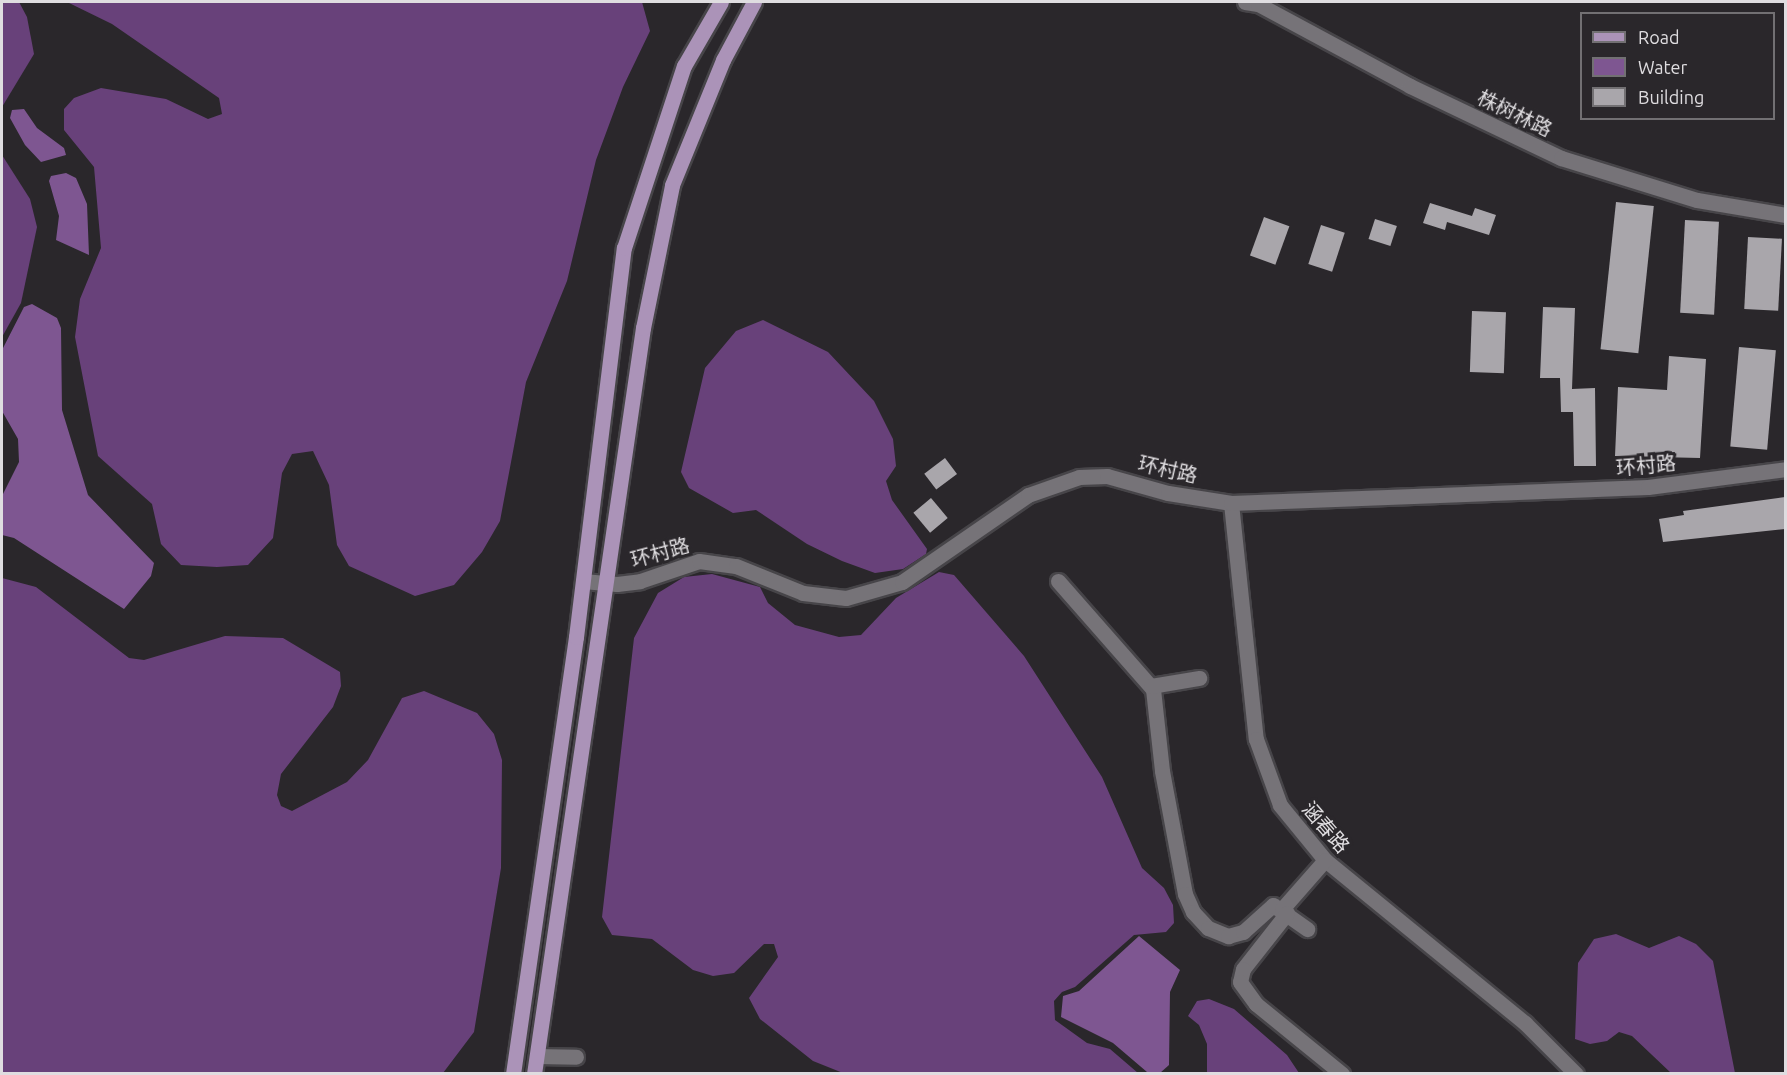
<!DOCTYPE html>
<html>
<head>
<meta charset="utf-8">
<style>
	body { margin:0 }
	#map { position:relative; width:1787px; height:1075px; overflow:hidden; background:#2a272b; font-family:Ubuntu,"Noto Sans SC",sans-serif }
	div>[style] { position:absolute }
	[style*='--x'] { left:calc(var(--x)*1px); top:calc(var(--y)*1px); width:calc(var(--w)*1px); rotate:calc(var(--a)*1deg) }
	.forest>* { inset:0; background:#68417a }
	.water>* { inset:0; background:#7e5691 }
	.building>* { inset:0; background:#a9a6ab; transform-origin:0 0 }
	.roads { filter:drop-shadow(2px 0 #474549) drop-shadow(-2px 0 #474549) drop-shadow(0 2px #474549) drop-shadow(0 -2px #474549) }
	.minor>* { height:15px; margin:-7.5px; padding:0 7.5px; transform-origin:7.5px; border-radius:7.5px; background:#767378 }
	.major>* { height:15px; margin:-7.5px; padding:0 7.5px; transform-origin:7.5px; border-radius:7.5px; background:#ab93b8 }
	span { translate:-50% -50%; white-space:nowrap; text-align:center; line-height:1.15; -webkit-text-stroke:6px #2a272b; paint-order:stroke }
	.street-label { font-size:20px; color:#dfdde0 }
	.frame { position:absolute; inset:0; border:3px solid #dfdde0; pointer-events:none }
	.legend { position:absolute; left:1580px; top:12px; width:195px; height:108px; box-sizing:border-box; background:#2a272b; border:2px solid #727073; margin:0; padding:8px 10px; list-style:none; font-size:18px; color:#dfdde0 }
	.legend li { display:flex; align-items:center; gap:12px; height:30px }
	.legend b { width:30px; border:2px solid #727073 }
</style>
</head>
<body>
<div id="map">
	<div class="forest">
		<i style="clip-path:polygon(2px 2px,19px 2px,27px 17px,34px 54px,2px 107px)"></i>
		<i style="clip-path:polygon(67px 2px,642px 2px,650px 31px,623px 87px,596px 160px,567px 281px,526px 382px,500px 521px,482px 552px,454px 585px,415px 596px,349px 566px,337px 545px,329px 485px,313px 451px,292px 454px,282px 473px,273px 538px,248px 565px,217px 567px,181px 565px,161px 544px,152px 504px,98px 456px,75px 337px,80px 299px,101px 248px,94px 167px,64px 130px,64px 109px,74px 98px,101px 88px,166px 99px,208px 119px,222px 114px,219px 98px,112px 24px)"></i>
		<i style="clip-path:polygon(2px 155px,30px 199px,37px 227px,21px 303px,2px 337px)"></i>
		<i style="clip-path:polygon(763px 320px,828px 352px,874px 401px,893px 439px,896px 466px,886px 481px,892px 500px,927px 549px,926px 554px,903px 569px,875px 573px,842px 561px,807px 544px,756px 510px,733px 513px,689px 488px,681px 472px,705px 368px,736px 331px)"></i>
		<i style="clip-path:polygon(939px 572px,954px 575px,1024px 656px,1102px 777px,1142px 868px,1164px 888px,1173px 905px,1174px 923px,1166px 932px,1134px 935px,1075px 987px,1062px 992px,1054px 1001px,1055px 1020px,1087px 1043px,1110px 1049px,1138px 1073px,843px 1073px,813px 1061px,760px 1019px,749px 998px,778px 957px,774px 944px,764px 944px,734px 973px,713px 976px,693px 970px,652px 939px,612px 935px,602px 917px,634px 638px,658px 593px,684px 577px,712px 574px,760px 587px,768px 603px,795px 625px,839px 637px,861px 635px,896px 598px)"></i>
		<i style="clip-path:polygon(2px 578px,36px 587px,129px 658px,144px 660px,225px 636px,283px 638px,340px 672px,341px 686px,333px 707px,281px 774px,277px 795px,281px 806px,292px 811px,347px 782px,368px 760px,402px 698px,424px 691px,477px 713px,494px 734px,502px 760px,501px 868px,474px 1032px,443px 1073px,2px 1073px)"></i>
		<i style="clip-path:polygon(1616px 934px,1649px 948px,1679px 936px,1696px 944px,1713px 961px,1735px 1073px,1671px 1073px,1632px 1036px,1619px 1032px,1607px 1041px,1590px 1044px,1575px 1039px,1578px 963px,1594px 939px)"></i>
		<i style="clip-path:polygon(1209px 999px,1234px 1009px,1287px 1055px,1299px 1073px,1207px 1073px,1207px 1044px,1199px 1025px,1188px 1016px,1197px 1001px)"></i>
	</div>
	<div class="water">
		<i style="clip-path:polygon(24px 109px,37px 128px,64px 148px,66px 155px,41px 162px,25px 145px,10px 118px,12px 110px)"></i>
		<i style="clip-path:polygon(66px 173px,76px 178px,87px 204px,89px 255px,56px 240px,59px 216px,49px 181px,51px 176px)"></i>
		<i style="clip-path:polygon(32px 304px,57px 318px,61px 328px,62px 410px,88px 495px,154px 563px,151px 576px,124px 609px,14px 538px,2px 535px,2px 496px,19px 462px,18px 439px,2px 411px,2px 350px,24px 307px)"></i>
		<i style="clip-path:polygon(1139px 936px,1180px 970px,1170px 992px,1169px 1065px,1160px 1073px,1147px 1072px,1113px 1043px,1061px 1017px,1063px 996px,1079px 991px)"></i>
	</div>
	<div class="building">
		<i style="left:1616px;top:202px;width:38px;height:148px;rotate:6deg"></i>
		<i style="clip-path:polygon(1430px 203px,1472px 216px,1475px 208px,1496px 215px,1489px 235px,1447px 222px,1445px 230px,1423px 223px)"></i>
		<i style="left:1264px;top:217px;width:27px;height:41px;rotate:20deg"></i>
		<i style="left:1375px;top:219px;width:23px;height:21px;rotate:18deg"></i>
		<i style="left:1685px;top:220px;width:34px;height:93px;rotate:3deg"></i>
		<i style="left:1321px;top:225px;width:25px;height:41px;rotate:18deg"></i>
		<i style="left:1748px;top:237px;width:34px;height:72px;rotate:3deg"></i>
		<i style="clip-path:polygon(1543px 307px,1575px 308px,1572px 389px,1595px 388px,1596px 466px,1574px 466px,1573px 412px,1561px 412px,1560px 378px,1540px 378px)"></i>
		<i style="left:1472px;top:311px;width:34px;height:61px;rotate:2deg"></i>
		<i style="left:1739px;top:347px;width:37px;height:100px;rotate:5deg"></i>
		<i style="clip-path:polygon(1669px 356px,1706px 359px,1700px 458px,1615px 456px,1618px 387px,1667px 390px)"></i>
		<i style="left:945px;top:458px;width:20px;height:26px;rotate:53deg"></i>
		<i style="clip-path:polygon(1785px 497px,1785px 529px,1663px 542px,1659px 519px,1684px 515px,1683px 511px)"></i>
		<i style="left:931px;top:498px;width:26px;height:23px;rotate:50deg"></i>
	</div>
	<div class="roads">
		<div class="minor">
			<i style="--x:1245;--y:2;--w:13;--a:9"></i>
			<i style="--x:1258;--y:4;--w:173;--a:28.3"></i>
			<i style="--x:1410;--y:86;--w:167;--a:25.5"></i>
			<i style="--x:1561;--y:158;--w:142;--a:17.2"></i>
			<i style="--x:1697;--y:200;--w:90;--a:9.6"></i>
			<i style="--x:1231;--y:503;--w:237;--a:84"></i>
			<i style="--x:1256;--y:739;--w:70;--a:70"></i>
			<i style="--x:1280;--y:805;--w:71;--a:50.7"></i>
			<i style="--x:1325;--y:860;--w:258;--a:39.2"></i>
			<i style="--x:1525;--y:1023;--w:72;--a:45"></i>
			<i style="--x:583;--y:581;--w:34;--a:5"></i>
			<i style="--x:617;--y:584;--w:23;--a:-7"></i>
			<i style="--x:640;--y:581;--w:62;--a:-18.7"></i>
			<i style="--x:699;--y:561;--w:37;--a:8"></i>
			<i style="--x:736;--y:566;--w:72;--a:21.9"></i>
			<i style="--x:803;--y:593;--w:43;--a:6.6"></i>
			<i style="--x:846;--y:598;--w:58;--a:-15.9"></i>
			<i style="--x:902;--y:582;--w:153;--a:-34.6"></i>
			<i style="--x:1028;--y:495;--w:54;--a:-19.4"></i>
			<i style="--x:1079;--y:477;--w:28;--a:-2"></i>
			<i style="--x:1107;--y:476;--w:63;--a:15.6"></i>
			<i style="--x:1168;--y:493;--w:64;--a:9"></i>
			<i style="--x:1231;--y:503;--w:417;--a:-2.2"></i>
			<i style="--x:1648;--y:487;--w:139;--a:-7.4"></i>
			<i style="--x:1058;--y:581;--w:144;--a:48.7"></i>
			<i style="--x:1153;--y:689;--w:82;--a:83.7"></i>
			<i style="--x:1162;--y:771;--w:125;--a:79.4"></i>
			<i style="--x:1185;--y:894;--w:20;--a:66"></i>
			<i style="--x:1193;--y:912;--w:22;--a:47"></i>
			<i style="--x:1208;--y:928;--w:22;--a:22"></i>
			<i style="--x:1228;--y:936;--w:16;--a:-15"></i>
			<i style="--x:1243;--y:932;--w:40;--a:-42"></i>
			<i style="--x:1273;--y:905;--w:42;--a:35.2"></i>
			<i style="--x:1151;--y:686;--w:49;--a:-9.5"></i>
			<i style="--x:1282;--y:909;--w:65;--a:-48.7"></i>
			<i style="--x:1287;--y:913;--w:71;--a:128.2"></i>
			<i style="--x:1243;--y:969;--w:13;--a:103"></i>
			<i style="--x:1240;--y:982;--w:27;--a:54"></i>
			<i style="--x:1256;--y:1004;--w:111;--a:39.1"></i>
			<i style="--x:537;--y:1056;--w:39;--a:1"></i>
		</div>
		<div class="major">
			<i style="--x:513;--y:1074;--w:442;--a:-81.8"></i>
			<i style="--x:576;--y:637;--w:392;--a:-83"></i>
			<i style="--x:624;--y:248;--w:192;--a:-71.8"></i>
			<i style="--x:684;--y:66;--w:74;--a:-60"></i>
			<i style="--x:534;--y:1074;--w:754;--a:-81.69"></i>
			<i style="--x:643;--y:328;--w:146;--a:-78.5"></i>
			<i style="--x:672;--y:185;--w:135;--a:-67.8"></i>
			<i style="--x:723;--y:60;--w:66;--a:-61.9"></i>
		</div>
	</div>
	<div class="street-label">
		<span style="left:1515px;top:113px;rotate:26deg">株树林路</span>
		<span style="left:1646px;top:465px;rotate:-5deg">环村路</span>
		<span style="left:1168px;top:469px;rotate:13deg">环村路</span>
		<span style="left:660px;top:552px;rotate:-15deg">环村路</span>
		<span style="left:1326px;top:827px;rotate:49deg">涵春路</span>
	</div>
	<div class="frame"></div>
	<ul class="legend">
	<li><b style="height:8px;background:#ab93b8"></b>Road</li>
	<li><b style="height:16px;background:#7e5691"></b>Water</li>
	<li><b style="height:16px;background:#a9a6ab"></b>Building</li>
	</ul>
</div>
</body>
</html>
